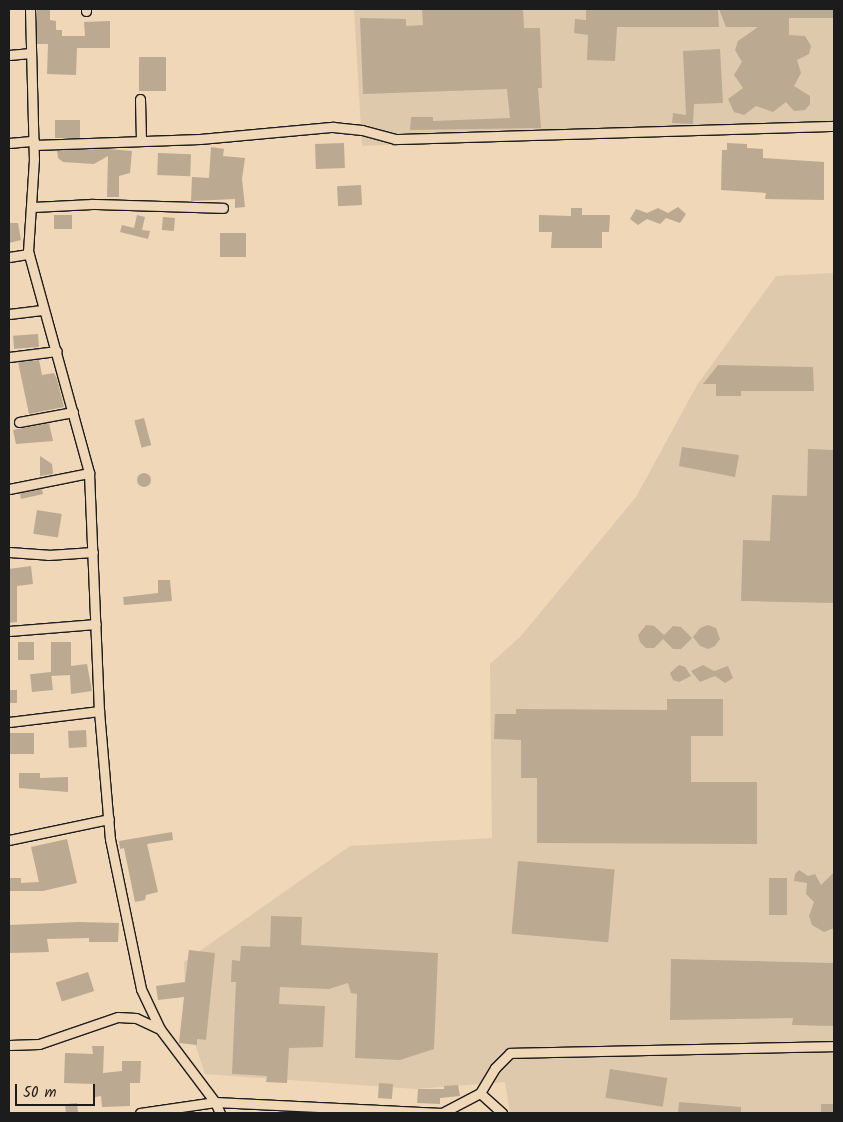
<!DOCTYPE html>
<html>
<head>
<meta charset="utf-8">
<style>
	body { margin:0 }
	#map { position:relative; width:843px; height:1122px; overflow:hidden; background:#efd7b7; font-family:Kalam,sans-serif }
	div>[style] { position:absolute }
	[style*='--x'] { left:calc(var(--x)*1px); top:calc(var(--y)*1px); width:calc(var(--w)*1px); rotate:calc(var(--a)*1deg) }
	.built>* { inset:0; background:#dfc9ac }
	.building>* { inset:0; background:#bba991; transform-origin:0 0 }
	.round { border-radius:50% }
	.roads { filter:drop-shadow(1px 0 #1c1c1c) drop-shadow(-1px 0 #1c1c1c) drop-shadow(0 1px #1c1c1c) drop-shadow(0 -1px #1c1c1c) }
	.minor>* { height:9px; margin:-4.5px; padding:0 4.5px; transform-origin:4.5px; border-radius:4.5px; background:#efd7b7 }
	span { translate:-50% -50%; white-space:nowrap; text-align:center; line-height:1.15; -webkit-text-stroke:4px #efd7b7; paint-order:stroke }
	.frame { position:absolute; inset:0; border:10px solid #1c1c1c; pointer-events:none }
	.scale { position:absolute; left:15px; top:1084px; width:80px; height:22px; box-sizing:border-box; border:2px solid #1c1c1c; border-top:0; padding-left:6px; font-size:15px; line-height:18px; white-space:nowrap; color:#1c1c1c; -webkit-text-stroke:4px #efd7b7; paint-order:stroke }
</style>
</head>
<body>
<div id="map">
	<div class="built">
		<i style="clip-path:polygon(354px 9px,834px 9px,834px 125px,362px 146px)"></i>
		<i style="clip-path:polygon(834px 273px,834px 1113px,510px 1113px,505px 1082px,416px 1089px,205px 1074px,186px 1017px,184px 962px,350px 846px,492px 838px,490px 664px,521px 636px,636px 497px,697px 385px,776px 276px)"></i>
	</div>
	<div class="building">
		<i style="clip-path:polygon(37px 9px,50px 9px,50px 20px,56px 21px,56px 30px,62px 30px,62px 36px,85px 36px,84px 22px,110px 21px,110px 48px,77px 48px,76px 75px,47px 74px,48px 44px,37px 44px)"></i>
		<i style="clip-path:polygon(422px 9px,523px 9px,524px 28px,540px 28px,542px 88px,538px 88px,541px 128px,410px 130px,411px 117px,433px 117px,433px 121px,510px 118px,507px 89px,363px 94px,360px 18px,406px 19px,406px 26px,423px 25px)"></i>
		<i style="clip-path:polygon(586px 9px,718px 9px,719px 27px,617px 27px,615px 61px,587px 60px,588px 35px,574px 33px,575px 19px,586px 20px)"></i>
		<i style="clip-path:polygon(719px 9px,834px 9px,834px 18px,789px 18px,789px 35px,805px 36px,811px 46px,809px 54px,797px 60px,801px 73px,794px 86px,810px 96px,810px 104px,805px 110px,794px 111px,786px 102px,773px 112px,756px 106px,744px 115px,734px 112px,728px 99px,743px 88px,734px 75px,742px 62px,735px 50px,738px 41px,758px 27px,726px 27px)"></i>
		<i style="clip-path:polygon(720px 49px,723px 103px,694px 104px,693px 124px,672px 123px,673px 113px,686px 115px,683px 51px)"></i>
		<i style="left:139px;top:57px;width:27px;height:34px"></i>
		<i style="left:55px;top:120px;width:25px;height:18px"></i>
		<i style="left:344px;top:143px;width:25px;height:29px;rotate:88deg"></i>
		<i style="clip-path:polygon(727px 143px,747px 144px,747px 148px,763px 149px,763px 158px,824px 162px,824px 200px,765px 199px,766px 193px,721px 190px,722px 150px,727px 150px)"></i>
		<i style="clip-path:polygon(211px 147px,224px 149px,223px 156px,245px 158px,242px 179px,245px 207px,235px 208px,235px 199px,191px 201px,192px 177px,209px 178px)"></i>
		<i style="clip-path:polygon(108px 149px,132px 151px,130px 173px,119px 176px,119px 197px,107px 197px,108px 156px,94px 164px,63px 162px,58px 158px,57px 150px)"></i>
		<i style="left:158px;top:153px;width:33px;height:22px;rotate:2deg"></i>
		<i style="left:361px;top:185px;width:20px;height:24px;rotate:87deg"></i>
		<i style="clip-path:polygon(678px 207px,686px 214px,680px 223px,666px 218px,660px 224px,647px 219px,638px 225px,630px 219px,636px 209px,647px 213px,658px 208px,668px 213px)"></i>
		<i style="clip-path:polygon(571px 208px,582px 208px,582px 215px,610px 215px,609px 232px,602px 232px,602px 248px,551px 248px,552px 232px,539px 232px,539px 215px,571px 216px)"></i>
		<i style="left:54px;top:215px;width:18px;height:14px"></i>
		<i style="clip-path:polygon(137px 215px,145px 217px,142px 230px,150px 231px,148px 239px,120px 232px,122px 225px,134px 228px)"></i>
		<i style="left:163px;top:217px;width:12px;height:13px;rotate:5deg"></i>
		<i style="clip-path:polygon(9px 223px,18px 223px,21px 240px,9px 243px)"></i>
		<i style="left:220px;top:233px;width:26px;height:24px"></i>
		<i style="left:38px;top:334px;width:13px;height:25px;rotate:86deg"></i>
		<i style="clip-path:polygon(39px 360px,42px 375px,54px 373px,57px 379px,64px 407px,29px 414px,18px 362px)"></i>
		<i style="clip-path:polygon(718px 365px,813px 367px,814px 391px,741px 391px,741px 396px,716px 396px,716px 384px,703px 384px)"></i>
		<i style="left:144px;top:418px;width:28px;height:10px;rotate:75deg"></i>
		<i style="clip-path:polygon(49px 423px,53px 441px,16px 444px,13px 430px)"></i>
		<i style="clip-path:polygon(682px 447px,739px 455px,735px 477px,679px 466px)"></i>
		<i style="clip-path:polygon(808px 449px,834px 450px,834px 603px,741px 601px,743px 540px,770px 541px,772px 495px,807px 496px)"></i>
		<i style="clip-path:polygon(40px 456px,52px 464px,53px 474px,40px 476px)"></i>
		<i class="round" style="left:137px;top:473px;width:14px;height:14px"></i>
		<i style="clip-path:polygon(42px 489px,43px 494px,21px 499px,20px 493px)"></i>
		<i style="left:37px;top:510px;width:25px;height:24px;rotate:9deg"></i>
		<i style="clip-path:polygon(31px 566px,33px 584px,17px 586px,17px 622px,9px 623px,9px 569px)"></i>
		<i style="clip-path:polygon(158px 580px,170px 580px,172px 601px,124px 605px,123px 597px,158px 593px)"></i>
		<i style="clip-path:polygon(646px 625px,654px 626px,664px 635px,673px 626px,681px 627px,692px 638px,681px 649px,673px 649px,663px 639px,654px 648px,646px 648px,640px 642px,638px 635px)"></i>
		<i style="clip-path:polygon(708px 625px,716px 628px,720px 639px,715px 646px,708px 649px,700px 646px,693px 637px,700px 628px)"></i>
		<i style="left:18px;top:642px;width:16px;height:18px"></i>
		<i style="clip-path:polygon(51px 642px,71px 642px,71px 666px,87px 664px,92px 691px,71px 694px,70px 675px,51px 676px)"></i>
		<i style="clip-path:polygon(679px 665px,685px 667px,691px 676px,679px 682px,673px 680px,670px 673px)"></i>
		<i style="clip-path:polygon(703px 665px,714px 671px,728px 666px,733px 678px,725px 683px,715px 676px,700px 682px,691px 671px)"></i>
		<i style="left:51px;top:672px;width:18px;height:21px;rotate:84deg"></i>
		<i style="left:9px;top:690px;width:8px;height:13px"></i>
		<i style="clip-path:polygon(667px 699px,723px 699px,723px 736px,691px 736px,691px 782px,757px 782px,757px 844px,537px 843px,537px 778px,521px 778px,521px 740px,494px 739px,495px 714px,516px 714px,516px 709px,667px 710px)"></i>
		<i style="left:86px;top:730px;width:17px;height:18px;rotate:87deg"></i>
		<i style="left:9px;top:733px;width:25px;height:21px"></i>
		<i style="clip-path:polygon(19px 773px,40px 773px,40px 778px,68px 777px,68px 792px,19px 788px)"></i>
		<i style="clip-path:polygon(172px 832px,173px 840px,147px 844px,158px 892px,146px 895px,145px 900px,135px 902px,124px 848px,120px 849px,119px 841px)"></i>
		<i style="clip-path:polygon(67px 839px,77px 883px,43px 891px,9px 891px,9px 878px,21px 878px,21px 883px,39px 882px,31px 847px)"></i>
		<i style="left:518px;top:861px;width:97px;height:73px;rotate:5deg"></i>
		<i style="clip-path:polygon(799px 870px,808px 876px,815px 874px,821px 885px,834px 872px,834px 928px,824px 932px,812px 925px,809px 916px,814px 902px,806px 894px,807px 883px,794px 881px,795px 874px)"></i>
		<i style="left:769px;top:878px;width:18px;height:37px"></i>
		<i style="clip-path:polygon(271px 916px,302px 917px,301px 945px,438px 953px,434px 1049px,400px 1060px,355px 1058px,357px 994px,351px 993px,348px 983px,329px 989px,280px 987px,279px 1004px,325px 1006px,323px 1047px,289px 1048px,287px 1083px,266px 1082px,267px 1076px,232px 1074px,236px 982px,231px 982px,232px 960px,240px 961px,241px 946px,270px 947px)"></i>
		<i style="clip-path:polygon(78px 922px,119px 923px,118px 942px,89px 942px,89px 938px,47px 939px,49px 952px,9px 953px,9px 925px)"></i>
		<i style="clip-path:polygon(189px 950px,215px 953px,206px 1040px,197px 1039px,197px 1045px,179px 1043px,184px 997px,158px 1000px,156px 986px,185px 982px)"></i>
		<i style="clip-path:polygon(671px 959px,834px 963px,834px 1026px,792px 1025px,793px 1018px,670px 1020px)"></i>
		<i style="left:88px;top:972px;width:20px;height:34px;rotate:72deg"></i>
		<i style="clip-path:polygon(92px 1046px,104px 1046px,103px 1073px,122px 1071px,122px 1061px,141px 1061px,140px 1083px,130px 1083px,130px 1106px,102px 1107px,101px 1096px,95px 1097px,94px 1084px,64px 1083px,65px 1053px,93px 1054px)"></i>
		<i style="left:610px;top:1069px;width:58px;height:29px;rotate:9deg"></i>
		<i style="left:379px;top:1083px;width:14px;height:15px;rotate:4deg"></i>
		<i style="clip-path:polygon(458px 1085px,460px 1096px,440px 1098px,440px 1104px,417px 1103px,418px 1089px,444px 1089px,444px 1086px)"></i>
		<i style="clip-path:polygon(679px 1102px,741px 1107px,741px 1113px,678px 1113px)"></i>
		<i style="left:77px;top:1103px;width:9px;height:12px;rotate:84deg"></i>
		<i style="left:821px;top:1104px;width:13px;height:9px"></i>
	</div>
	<div class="roads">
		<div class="minor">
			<i style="--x:30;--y:9;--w:150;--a:88.5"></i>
			<i style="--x:34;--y:159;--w:92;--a:93.7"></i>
			<i style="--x:28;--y:251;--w:230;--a:74.6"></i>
			<i style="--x:89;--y:473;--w:238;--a:87.6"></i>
			<i style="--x:99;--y:711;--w:128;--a:85.1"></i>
			<i style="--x:110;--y:839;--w:153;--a:78.3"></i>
			<i style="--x:141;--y:989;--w:44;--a:64.6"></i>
			<i style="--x:160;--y:1029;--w:91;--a:53"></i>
			<i style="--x:215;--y:1102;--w:12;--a:66"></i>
			<i style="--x:86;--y:9;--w:2;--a:90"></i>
			<i style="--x:9;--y:55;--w:22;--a:-5"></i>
			<i style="--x:140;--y:99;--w:41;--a:88.6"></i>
			<i style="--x:9;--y:143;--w:25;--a:-5"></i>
			<i style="--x:34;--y:145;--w:166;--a:-2.1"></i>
			<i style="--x:200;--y:139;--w:134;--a:-5.2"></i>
			<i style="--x:333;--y:127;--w:29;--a:6"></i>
			<i style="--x:362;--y:130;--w:34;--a:15"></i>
			<i style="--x:395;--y:139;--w:439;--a:-1.7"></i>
			<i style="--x:33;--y:207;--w:59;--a:-2.9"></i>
			<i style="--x:92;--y:204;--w:131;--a:1.7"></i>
			<i style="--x:9;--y:257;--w:20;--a:-9"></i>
			<i style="--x:9;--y:314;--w:33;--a:-7"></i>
			<i style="--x:9;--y:357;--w:48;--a:-7.1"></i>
			<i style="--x:19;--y:422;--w:55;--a:-10.5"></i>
			<i style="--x:9;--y:489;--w:82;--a:-11.3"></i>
			<i style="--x:9;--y:552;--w:39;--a:4"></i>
			<i style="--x:48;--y:555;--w:45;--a:-3.8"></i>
			<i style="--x:9;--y:631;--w:87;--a:-4.6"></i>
			<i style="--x:9;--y:722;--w:91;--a:-7"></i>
			<i style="--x:9;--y:840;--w:102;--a:-11.9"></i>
			<i style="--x:9;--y:1045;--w:30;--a:-2"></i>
			<i style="--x:39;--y:1044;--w:83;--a:-18.9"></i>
			<i style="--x:118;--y:1017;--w:18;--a:3"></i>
			<i style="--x:136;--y:1018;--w:26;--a:25"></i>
			<i style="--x:480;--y:1093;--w:30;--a:42"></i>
			<i style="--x:140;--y:1113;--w:76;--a:-8.3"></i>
			<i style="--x:215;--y:1102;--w:227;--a:2.8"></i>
			<i style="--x:442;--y:1113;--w:43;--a:-27.8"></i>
			<i style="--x:480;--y:1093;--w:29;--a:-59"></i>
			<i style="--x:495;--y:1068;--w:21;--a:-45"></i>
			<i style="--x:510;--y:1053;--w:324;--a:-1.2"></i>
		</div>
	</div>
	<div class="frame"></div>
	<div class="scale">50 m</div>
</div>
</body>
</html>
